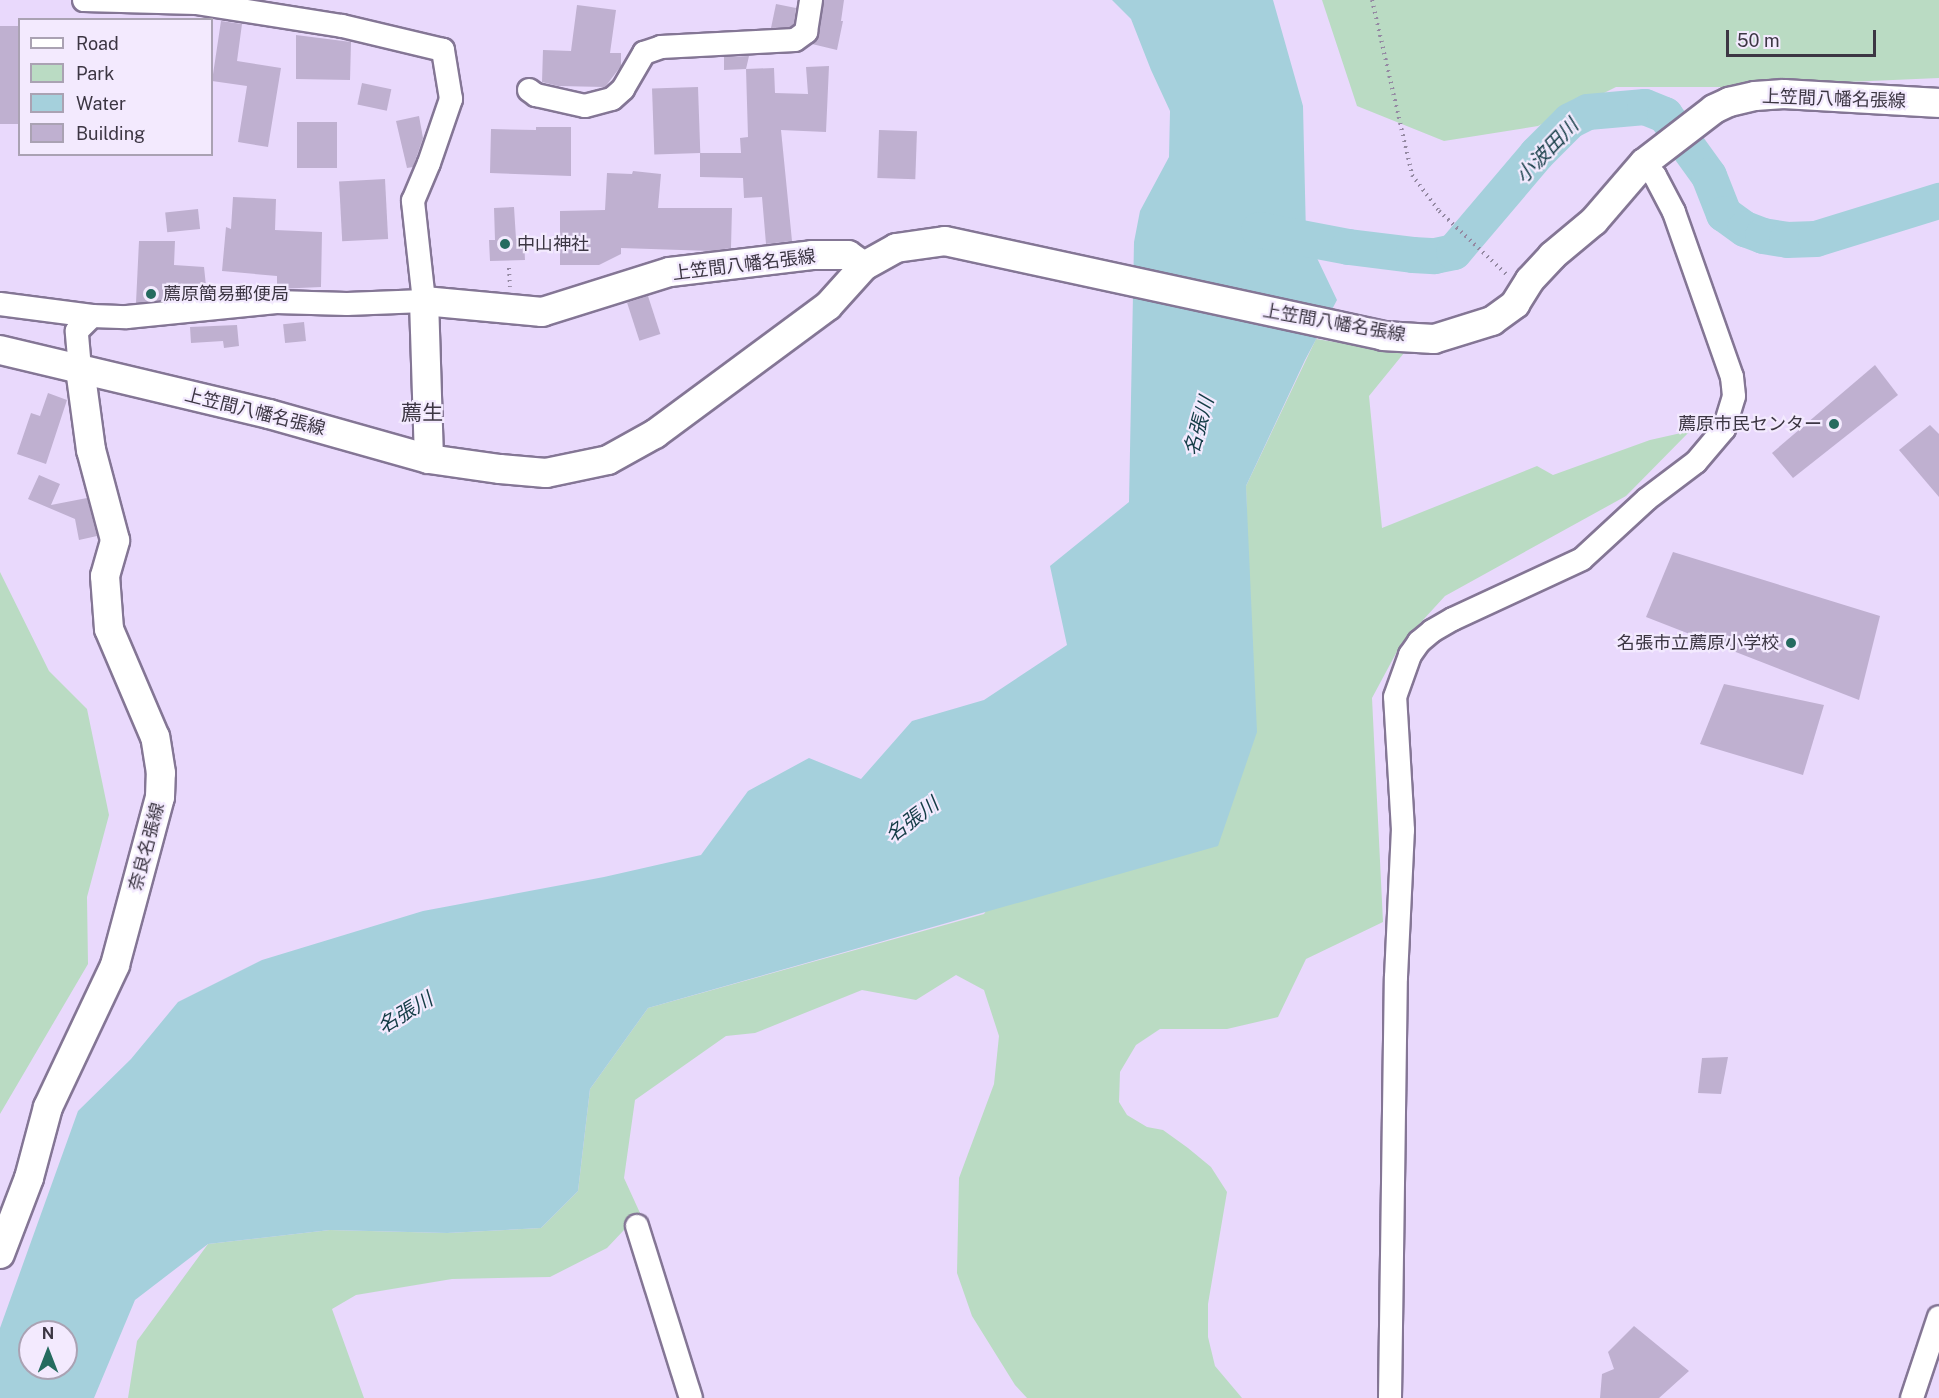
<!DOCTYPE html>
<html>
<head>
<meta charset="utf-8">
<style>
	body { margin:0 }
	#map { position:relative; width:1939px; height:1398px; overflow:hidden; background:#e9d9fc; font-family:"Public Sans","Noto Sans JP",sans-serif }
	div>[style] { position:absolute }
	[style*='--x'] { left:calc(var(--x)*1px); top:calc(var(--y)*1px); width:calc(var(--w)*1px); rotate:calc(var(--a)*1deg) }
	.green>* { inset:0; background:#badbc3 }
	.water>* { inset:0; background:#a5d0dc }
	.river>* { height:36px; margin:-18px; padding:0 18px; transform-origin:18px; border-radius:18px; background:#a5d0dc }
	.building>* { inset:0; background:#bfb0d0; transform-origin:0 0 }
	.path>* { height:4px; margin-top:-2px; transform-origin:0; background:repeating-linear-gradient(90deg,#9489a2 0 1.5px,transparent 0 6px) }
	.roads { filter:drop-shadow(2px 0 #847695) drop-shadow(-2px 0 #847695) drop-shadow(0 2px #847695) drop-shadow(0 -2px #847695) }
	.minor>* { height:22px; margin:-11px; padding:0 11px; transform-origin:11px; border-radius:11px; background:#fff }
	.major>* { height:28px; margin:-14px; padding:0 14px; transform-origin:14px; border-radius:14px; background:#fff }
	.dots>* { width:16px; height:16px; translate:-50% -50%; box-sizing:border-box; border:3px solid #f3eafe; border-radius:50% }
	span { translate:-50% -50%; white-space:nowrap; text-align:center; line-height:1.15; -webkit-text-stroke:4.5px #f3eafe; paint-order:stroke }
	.street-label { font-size:18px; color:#3c3643 }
	.poi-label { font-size:18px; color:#3c3643 }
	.left { translate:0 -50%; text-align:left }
	.right { translate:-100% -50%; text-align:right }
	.water-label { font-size:20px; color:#143c46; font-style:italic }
	.quarter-label { font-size:21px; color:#3c3643 }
	.legend { position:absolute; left:18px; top:18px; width:195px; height:138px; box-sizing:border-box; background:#f3eafe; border:2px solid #aaa2b3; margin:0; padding:8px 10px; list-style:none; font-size:18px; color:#3c3643 }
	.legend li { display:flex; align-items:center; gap:12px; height:30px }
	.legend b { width:30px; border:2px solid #aaa2b3 }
	.north { position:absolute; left:18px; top:1320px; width:60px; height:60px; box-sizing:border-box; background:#f3eafe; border:2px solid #aaa2b3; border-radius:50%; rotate:0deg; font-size:16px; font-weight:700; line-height:24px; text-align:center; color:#3c3643 }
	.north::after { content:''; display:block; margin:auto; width:21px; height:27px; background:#256b5f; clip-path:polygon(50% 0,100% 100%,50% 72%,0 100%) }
	.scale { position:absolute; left:1726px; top:30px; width:150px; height:27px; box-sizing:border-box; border:3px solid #3c3643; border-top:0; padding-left:8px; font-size:18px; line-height:21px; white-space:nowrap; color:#3c3643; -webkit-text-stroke:4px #f3eafe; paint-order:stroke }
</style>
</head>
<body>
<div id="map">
	<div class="green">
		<i style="clip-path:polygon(1322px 0,1939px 0,1939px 78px,1730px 87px,1616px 87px,1538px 126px,1444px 141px,1357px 106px)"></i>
		<i style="clip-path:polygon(1316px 339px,1404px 353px,1369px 396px,1382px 528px,1537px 466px,1553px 475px,1650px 440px,1690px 431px,1626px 496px,1445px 596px,1401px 644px,1372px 698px,1383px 922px,1306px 959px,1278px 1017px,1227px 1029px,1160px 1029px,1136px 1045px,1120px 1072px,1119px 1102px,1127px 1115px,1147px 1127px,1163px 1130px,1188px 1148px,1211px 1167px,1227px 1192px,1208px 1304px,1208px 1337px,1215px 1366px,1242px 1398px,1027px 1398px,1015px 1385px,972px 1316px,957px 1273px,959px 1178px,994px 1084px,999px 1036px,984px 990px,956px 975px,916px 1000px,862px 990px,755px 1033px,726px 1036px,635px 1100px,624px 1178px,640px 1213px,607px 1248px,550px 1277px,452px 1279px,356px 1295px,332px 1309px,364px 1398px,128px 1398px,137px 1341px,208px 1244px,330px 1230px,447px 1233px,541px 1228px,578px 1191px,590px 1089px,648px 1008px,984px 914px,1247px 527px,1246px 486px)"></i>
		<i style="clip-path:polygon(0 572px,49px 671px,87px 709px,109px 815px,87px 897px,88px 964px,0 1114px)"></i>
	</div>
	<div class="water">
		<i style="clip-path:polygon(evenodd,1112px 0,1273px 0,1303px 106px,1306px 235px,1337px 300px,1305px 360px,1246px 486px,1257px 732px,1218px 846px,648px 1008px,590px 1089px,578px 1191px,541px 1228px,447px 1233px,330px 1230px,208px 1244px,135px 1300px,94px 1398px,0 1398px,0 1328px,78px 1111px,131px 1059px,178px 1002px,262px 960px,423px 911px,604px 877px,701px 855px,748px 791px,809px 758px,861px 779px,912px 721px,984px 700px,1067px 645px,1050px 566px,1129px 502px,1134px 242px,1140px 211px,1169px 157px,1170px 111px,1151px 70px,1131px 19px,1112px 0,30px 1332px,66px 1332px,66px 1368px,30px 1368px,30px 1332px)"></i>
	</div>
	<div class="river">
		<i style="--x:1259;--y:230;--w:92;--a:10.7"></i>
		<i style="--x:1349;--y:247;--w:64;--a:7.1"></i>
		<i style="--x:1413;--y:255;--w:22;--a:3"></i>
		<i style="--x:1435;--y:256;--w:19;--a:-12"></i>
		<i style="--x:1454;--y:252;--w:128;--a:-49.7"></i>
		<i style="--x:1537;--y:154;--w:47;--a:-45"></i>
		<i style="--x:1570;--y:121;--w:20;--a:-27"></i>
		<i style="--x:1588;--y:112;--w:57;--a:-5"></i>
		<i style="--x:1645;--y:107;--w:22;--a:22"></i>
		<i style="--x:1665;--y:115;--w:75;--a:54.2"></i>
		<i style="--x:1709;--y:176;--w:41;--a:68.5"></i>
		<i style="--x:1724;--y:214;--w:26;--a:36"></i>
		<i style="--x:1745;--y:229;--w:19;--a:21"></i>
		<i style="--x:1763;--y:236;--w:24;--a:9"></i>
		<i style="--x:1787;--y:240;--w:29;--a:-2"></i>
		<i style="--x:1816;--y:239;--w:129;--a:-17.2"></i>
	</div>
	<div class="building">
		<i style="clip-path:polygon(824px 0,844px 0,841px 21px,843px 21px,837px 50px,812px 44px,819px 34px)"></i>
		<i style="clip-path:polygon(776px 4px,796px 8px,794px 24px,790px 27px,771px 28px)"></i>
		<i style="clip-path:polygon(577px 5px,616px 10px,610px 53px,621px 53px,621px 66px,605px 87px,558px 86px,542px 82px,543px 50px,571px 51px)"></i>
		<i style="clip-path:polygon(221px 21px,242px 24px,237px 61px,281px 68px,268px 147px,238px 142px,247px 86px,212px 81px)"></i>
		<i style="left:0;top:26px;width:20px;height:98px"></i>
		<i style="clip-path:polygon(296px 35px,351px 42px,350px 80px,296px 79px)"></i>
		<i style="clip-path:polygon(749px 56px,746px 69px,724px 70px,724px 57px)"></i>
		<i style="clip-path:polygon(829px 66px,826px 132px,781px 130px,792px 241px,766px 244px,762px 197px,744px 198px,743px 178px,700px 177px,700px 153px,741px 153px,740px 138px,748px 137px,746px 69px,774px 68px,775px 93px,808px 94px,806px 67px)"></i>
		<i style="left:362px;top:83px;width:30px;height:22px;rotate:12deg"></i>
		<i style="left:698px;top:87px;width:66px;height:46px;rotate:88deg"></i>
		<i style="clip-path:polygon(419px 116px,423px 138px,413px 167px,407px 168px,396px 121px)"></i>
		<i style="left:297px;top:122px;width:40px;height:46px"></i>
		<i style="clip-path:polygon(536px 127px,571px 127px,571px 176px,490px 173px,491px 129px,536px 130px)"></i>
		<i style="left:879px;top:130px;width:38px;height:48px;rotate:2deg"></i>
		<i style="clip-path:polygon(633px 171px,661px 174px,658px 208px,732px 208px,731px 248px,711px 251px,621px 248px,621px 254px,599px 265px,560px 265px,560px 211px,605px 210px,607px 173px,632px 174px)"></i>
		<i style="left:385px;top:179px;width:60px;height:46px;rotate:87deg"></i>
		<i style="clip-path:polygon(233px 197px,276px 199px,275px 230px,322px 232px,321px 287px,277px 289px,277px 276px,222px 271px,226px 227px,231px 229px)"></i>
		<i style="clip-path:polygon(514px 207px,516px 239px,524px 239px,525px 260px,490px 261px,489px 240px,495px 240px,494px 208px)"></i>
		<i style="left:198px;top:209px;width:20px;height:33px;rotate:84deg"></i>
		<i style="clip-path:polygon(139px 241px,175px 241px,174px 265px,204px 267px,207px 295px,165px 296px,165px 300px,136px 303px)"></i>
		<i style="left:648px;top:296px;width:40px;height:22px;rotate:72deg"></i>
		<i style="left:304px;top:322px;width:19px;height:21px;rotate:84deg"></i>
		<i style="clip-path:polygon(237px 325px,239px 346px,224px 348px,223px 341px,191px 343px,190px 327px)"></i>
		<i style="clip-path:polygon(1875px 365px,1898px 395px,1793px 478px,1772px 453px)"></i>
		<i style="clip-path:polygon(48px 393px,67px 400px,46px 464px,17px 454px,31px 413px,40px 416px)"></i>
		<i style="clip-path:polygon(1930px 425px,1939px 434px,1939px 497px,1899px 450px)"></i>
		<i style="clip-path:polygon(39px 475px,60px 484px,51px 505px,87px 498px,97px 536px,79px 540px,75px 519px,28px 499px)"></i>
		<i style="clip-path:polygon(1673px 552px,1880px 616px,1859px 700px,1646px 617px)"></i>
		<i style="clip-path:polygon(1724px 684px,1824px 705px,1803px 775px,1700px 744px)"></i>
		<i style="clip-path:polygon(1728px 1057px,1721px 1094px,1698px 1093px,1702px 1058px)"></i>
		<i style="clip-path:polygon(1634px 1326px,1689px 1371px,1659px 1398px,1600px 1398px,1602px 1374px,1614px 1369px,1608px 1352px)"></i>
	</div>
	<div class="path">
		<i style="--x:1372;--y:0;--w:180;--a:77.1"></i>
		<i style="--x:1412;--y:175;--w:45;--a:53.1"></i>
		<i style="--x:1439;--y:211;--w:92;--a:43.2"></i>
		<i style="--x:509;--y:268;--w:19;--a:87"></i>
	</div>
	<div class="roads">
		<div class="minor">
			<i style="--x:529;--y:90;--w:9;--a:36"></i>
			<i style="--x:536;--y:95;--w:50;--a:12.7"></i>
			<i style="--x:585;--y:106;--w:28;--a:-15"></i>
			<i style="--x:612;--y:99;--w:15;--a:-42"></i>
			<i style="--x:623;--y:89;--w:42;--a:-59.7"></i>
			<i style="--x:644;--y:53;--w:18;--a:-19"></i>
			<i style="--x:661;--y:47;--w:134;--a:-3"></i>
			<i style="--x:795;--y:40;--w:14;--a:-36"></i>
			<i style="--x:806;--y:32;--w:32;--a:-81"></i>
			<i style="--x:0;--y:304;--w:93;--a:7.4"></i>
			<i style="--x:92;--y:316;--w:35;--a:2"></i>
			<i style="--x:127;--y:317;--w:150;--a:-5.7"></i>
			<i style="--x:276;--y:302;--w:71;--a:1.6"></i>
			<i style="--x:347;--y:304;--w:77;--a:-2.2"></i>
			<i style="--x:424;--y:301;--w:101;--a:-96.3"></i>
			<i style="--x:413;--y:201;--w:41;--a:-67.2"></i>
			<i style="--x:429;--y:163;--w:68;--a:-71"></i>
			<i style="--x:451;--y:99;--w:50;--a:-99.3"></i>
			<i style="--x:443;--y:50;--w:104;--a:-166.6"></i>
			<i style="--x:342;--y:26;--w:148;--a:-171"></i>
			<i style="--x:196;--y:3;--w:112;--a:-178.5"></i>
			<i style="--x:80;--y:369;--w:38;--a:-95"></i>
			<i style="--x:77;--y:331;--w:21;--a:-45"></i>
			<i style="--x:637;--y:1226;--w:180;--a:72.6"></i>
			<i style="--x:1390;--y:1398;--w:421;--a:-89.2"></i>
			<i style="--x:1396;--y:977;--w:147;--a:-87.3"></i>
			<i style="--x:1403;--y:830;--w:133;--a:-93.4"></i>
			<i style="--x:1395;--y:697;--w:45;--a:-70.3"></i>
			<i style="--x:1410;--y:655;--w:16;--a:-55"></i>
			<i style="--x:1419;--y:642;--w:17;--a:-40"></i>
			<i style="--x:1432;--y:631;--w:24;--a:-30"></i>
			<i style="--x:1453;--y:619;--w:142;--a:-24.9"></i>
			<i style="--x:1582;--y:559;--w:88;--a:-42.7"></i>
			<i style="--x:1647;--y:499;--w:61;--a:-37.1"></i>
			<i style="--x:1696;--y:462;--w:43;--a:-49.7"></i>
			<i style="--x:1724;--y:429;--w:34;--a:-73"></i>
			<i style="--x:1734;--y:396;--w:19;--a:-96"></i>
			<i style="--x:1732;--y:377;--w:175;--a:-109.4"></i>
			<i style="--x:1674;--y:212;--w:41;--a:-117.8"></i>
			<i style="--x:1655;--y:176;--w:17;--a:-130"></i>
			<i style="--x:1912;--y:1398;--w:85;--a:-71.6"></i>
		</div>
		<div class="major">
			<i style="--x:0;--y:350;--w:277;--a:13.4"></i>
			<i style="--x:269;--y:414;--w:166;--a:15.7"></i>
			<i style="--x:429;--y:459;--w:72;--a:8"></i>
			<i style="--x:500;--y:469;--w:46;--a:5"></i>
			<i style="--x:546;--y:473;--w:63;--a:-11.8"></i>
			<i style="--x:608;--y:460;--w:54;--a:-29"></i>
			<i style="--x:655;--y:434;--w:215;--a:-36.5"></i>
			<i style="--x:828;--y:306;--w:54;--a:-48"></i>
			<i style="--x:864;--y:266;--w:37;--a:-29"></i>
			<i style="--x:896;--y:248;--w:49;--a:-8.1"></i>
			<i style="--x:945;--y:241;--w:448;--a:12.2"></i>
			<i style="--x:1383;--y:336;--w:51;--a:3.4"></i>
			<i style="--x:1434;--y:339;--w:61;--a:-17.2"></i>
			<i style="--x:1492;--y:321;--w:29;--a:-36"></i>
			<i style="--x:1515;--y:304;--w:28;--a:-58"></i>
			<i style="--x:1530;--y:280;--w:33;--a:-47"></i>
			<i style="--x:1552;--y:256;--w:55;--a:-39.8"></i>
			<i style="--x:1594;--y:221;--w:77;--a:-49.2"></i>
			<i style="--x:1644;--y:163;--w:88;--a:-37.6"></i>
			<i style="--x:1714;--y:109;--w:17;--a:-25"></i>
			<i style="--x:1729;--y:102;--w:27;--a:-13"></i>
			<i style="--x:1755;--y:96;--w:29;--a:-4"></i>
			<i style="--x:1784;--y:94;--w:155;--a:3.3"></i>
			<i style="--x:429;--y:459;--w:158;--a:-91.8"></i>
			<i style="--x:424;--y:301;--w:119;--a:5.3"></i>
			<i style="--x:542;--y:312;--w:134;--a:-17.4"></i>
			<i style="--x:670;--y:272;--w:143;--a:-6.8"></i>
			<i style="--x:812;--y:255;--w:36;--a:0"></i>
			<i style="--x:848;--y:255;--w:19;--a:35"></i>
			<i style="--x:0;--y:1254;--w:81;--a:-69.1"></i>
			<i style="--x:29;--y:1178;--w:73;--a:-75"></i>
			<i style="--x:48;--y:1107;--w:157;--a:-64.7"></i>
			<i style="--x:115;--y:965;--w:174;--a:-75"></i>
			<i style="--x:160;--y:797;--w:24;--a:-88"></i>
			<i style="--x:161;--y:773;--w:36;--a:-99"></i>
			<i style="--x:155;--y:737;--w:117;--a:-113.1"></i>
			<i style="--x:109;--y:629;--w:53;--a:-94.3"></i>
			<i style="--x:105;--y:576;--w:37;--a:-74"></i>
			<i style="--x:115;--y:540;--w:93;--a:-104.9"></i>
			<i style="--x:91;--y:450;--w:82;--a:-97.7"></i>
		</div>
	</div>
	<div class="dots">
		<i style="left:505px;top:244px;background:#256b5f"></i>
		<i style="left:151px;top:294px;background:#256b5f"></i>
		<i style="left:1834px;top:424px;background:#256b5f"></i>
		<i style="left:1791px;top:643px;background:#256b5f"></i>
	</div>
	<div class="street-label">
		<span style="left:1834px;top:99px;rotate:2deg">上笠間八幡名張線</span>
		<span style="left:744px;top:265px;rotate:-7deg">上笠間八幡名張線</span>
		<span style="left:1334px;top:323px;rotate:10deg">上笠間八幡名張線</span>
		<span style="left:255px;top:412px;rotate:14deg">上笠間八幡名張線</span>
		<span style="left:147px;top:847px;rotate:-75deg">奈良名張線</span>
	</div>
	<div class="poi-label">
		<span class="left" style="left:517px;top:244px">中山神社</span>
		<span class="left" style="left:163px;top:294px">薦原簡易郵便局</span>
		<span class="right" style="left:1822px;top:424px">薦原市民センター</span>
		<span class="right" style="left:1779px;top:643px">名張市立薦原小学校</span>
	</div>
	<div class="water-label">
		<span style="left:1547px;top:151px;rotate:-46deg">小波田川</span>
		<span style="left:1199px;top:426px;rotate:-74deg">名張川</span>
		<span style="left:912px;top:820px;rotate:-37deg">名張川</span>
		<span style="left:405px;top:1013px;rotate:-31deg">名張川</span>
	</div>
	<div class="quarter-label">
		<span style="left:422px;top:413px">薦生</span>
	</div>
	<ul class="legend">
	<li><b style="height:8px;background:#fff"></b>Road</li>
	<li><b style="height:16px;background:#badbc3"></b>Park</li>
	<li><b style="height:16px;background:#a5d0dc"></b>Water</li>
	<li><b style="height:16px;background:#bfb0d0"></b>Building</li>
	</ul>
	<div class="north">N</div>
	<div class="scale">50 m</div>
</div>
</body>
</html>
